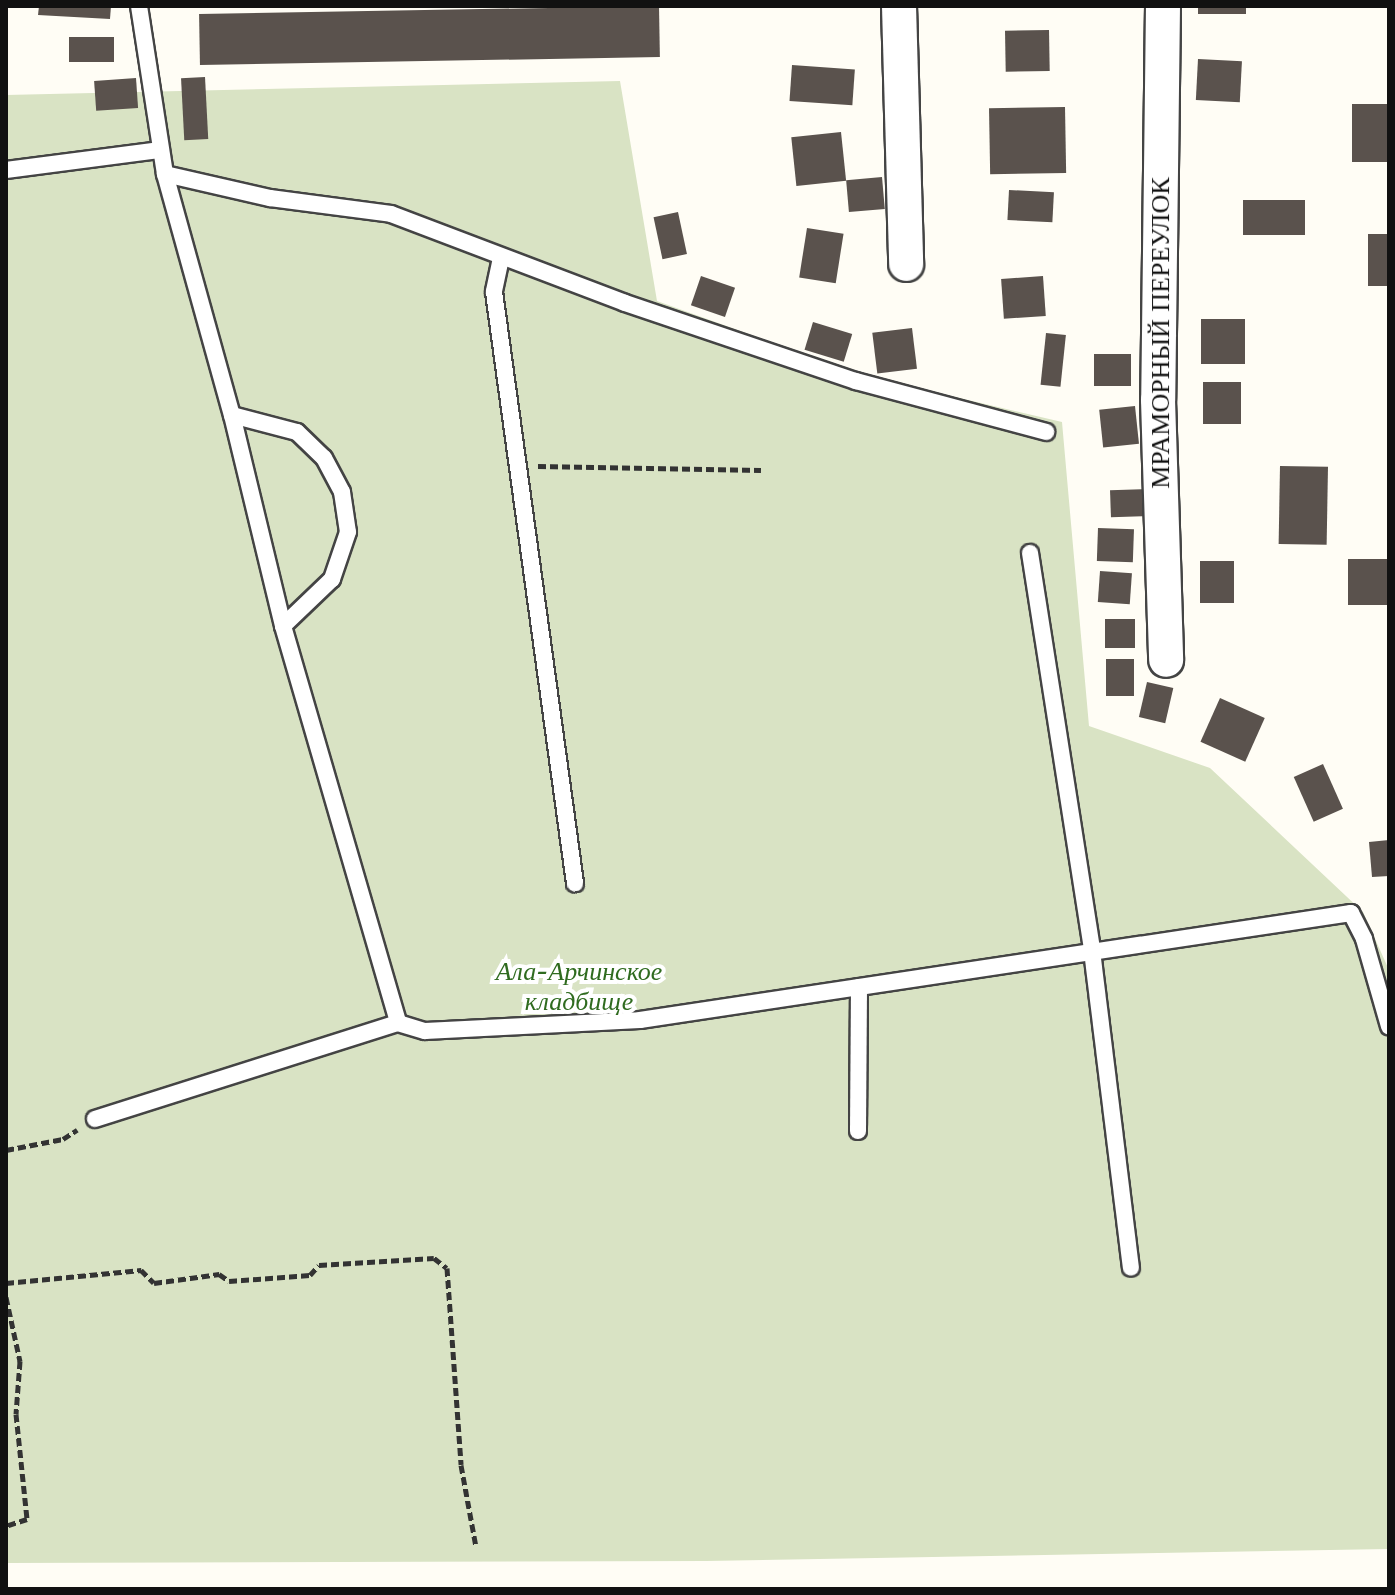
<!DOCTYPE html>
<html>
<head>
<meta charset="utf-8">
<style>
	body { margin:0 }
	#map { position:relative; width:1395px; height:1595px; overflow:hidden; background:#fffdf5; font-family:"Libre Baskerville",serif }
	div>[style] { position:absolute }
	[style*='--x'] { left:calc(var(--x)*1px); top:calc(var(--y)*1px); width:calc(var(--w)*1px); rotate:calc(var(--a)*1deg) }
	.cemetery>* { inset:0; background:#d9e3c4 }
	.building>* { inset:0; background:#5a524d; transform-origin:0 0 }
	.path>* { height:5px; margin-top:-2.5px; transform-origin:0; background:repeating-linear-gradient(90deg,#333 0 8px,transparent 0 12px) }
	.roads { filter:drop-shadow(2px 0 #444) drop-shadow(-2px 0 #444) drop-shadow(0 2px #444) drop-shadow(0 -2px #444) }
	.lane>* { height:16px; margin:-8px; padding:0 8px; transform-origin:8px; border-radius:8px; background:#fff }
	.street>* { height:34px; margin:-17px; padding:0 17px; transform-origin:17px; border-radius:17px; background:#fff }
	span { translate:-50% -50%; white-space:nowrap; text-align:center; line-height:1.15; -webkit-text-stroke:8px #fff; paint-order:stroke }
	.street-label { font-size:26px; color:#111 }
	.park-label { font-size:26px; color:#2f6b1f; font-style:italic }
	.frame { position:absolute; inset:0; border:8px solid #111; pointer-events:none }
</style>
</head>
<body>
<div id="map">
	<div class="cemetery">
		<i style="clip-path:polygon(620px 81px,657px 301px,866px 376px,1062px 422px,1089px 726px,1210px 768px,1363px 912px,1389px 970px,1389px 1549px,706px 1561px,6px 1563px,6px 95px)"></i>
	</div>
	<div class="building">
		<i style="clip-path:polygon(39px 6px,111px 6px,110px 19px,38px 15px)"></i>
		<i style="left:659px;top:6px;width:51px;height:460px;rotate:89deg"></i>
		<i style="left:1198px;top:6px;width:48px;height:8px"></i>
		<i style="left:1049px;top:30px;width:41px;height:44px;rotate:89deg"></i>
		<i style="left:114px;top:37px;width:25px;height:45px;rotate:90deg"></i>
		<i style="left:1198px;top:59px;width:44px;height:41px;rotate:3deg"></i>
		<i style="left:792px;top:65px;width:63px;height:36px;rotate:4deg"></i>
		<i style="left:205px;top:77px;width:62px;height:24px;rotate:87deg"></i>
		<i style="left:136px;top:78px;width:30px;height:42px;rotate:86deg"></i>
		<i style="left:1352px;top:104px;width:37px;height:58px"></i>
		<i style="left:1065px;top:107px;width:66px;height:76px;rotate:89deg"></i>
		<i style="left:841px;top:132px;width:49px;height:50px;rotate:84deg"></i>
		<i style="left:882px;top:177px;width:32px;height:36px;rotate:85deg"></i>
		<i style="left:1009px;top:190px;width:45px;height:30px;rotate:3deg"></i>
		<i style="left:1305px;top:200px;width:35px;height:62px;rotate:90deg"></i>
		<i style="left:678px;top:212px;width:43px;height:25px;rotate:78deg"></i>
		<i style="left:807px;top:228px;width:37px;height:50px;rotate:9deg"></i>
		<i style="left:1389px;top:234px;width:52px;height:21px;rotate:90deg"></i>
		<i style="left:701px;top:276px;width:36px;height:31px;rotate:19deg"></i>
		<i style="left:1043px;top:276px;width:40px;height:42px;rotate:86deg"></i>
		<i style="left:1201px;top:319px;width:44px;height:45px"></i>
		<i style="left:813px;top:322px;width:41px;height:29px;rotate:17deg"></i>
		<i style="left:912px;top:328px;width:41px;height:40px;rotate:83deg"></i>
		<i style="left:1046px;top:333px;width:20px;height:52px;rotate:6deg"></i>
		<i style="left:1094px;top:354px;width:37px;height:32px"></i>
		<i style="left:1203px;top:382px;width:38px;height:42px"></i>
		<i style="left:1135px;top:406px;width:38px;height:36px;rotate:84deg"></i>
		<i style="left:1280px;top:466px;width:48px;height:78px;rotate:1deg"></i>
		<i style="left:1149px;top:489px;width:27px;height:39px;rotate:88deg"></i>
		<i style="left:1098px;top:528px;width:36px;height:33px;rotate:2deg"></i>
		<i style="left:1389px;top:559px;width:46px;height:41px;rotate:90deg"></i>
		<i style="left:1200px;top:561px;width:34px;height:42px"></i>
		<i style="left:1100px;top:571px;width:32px;height:31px;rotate:4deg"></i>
		<i style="left:1105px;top:619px;width:30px;height:29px"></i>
		<i style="left:1134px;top:659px;width:37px;height:28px;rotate:90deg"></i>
		<i style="left:1147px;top:682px;width:27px;height:36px;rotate:13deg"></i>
		<i style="left:1220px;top:698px;width:49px;height:48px;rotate:24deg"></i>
		<i style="left:1323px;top:764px;width:49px;height:32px;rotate:66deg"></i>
		<i style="clip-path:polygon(1389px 840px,1389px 876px,1372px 877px,1369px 842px)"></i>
	</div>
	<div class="path">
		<i style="--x:538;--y:466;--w:223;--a:1"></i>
		<i style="--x:6;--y:1150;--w:58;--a:-10.9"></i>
		<i style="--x:63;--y:1139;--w:17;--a:-33"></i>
		<i style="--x:6;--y:1283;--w:136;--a:-5.5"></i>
		<i style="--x:141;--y:1270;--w:18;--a:45"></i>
		<i style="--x:154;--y:1283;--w:66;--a:-7.9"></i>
		<i style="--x:219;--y:1274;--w:12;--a:35"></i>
		<i style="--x:229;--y:1281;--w:81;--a:-4.2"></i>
		<i style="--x:310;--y:1275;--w:13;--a:-48"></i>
		<i style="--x:319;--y:1265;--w:115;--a:-3.5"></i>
		<i style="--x:434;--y:1258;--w:16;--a:38"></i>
		<i style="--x:447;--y:1268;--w:197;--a:85.9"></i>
		<i style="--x:461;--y:1465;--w:83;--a:79.6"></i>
		<i style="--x:6;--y:1297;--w:66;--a:77.7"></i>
		<i style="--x:20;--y:1361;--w:53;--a:94.3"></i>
		<i style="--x:16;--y:1414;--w:106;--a:84"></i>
		<i style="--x:27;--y:1519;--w:22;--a:162"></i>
	</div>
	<div class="roads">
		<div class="lane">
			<i style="--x:139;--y:6;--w:170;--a:81.2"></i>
			<i style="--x:165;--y:174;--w:250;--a:74.5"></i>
			<i style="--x:232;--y:415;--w:217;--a:76.4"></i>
			<i style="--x:283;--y:626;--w:413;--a:73.8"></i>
			<i style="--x:398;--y:1023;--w:28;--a:17"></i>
			<i style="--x:425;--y:1031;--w:215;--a:-2.9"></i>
			<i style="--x:640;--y:1020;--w:719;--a:-8.56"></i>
			<i style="--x:1351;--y:913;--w:29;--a:63"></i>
			<i style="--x:1364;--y:939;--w:91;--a:74"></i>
			<i style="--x:6;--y:170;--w:156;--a:-7.4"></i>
			<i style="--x:165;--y:174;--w:108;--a:12.9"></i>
			<i style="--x:270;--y:198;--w:122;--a:7.5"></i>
			<i style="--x:391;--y:214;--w:250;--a:20.8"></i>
			<i style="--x:625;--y:303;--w:244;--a:18.7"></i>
			<i style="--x:856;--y:381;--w:197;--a:15"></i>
			<i style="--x:501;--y:258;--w:35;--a:102"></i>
			<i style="--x:494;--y:292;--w:597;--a:82.2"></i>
			<i style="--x:232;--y:415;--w:67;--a:14.7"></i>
			<i style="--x:297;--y:432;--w:37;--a:44"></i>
			<i style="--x:324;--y:458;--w:38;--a:62"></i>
			<i style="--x:342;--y:492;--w:40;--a:81.5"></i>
			<i style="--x:348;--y:532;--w:50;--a:108.8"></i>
			<i style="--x:332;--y:579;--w:68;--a:136.2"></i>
			<i style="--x:1030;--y:553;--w:403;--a:81.1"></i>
			<i style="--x:1092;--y:951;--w:319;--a:83"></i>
			<i style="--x:95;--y:1119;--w:318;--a:-17.6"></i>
			<i style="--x:858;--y:1131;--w:144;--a:-89.6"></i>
		</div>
		<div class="street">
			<i style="--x:899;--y:6;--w:258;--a:88.4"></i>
			<i style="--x:1163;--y:6;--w:394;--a:90.7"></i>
			<i style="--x:1158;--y:400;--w:260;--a:88.2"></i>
		</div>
	</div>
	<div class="street-label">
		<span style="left:1161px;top:333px;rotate:-90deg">МРАМОРНЫЙ ПЕРЕУЛОК</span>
	</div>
	<div class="park-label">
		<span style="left:579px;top:987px">Ала-Арчинское<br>кладбище</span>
	</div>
	<div class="frame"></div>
</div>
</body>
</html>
